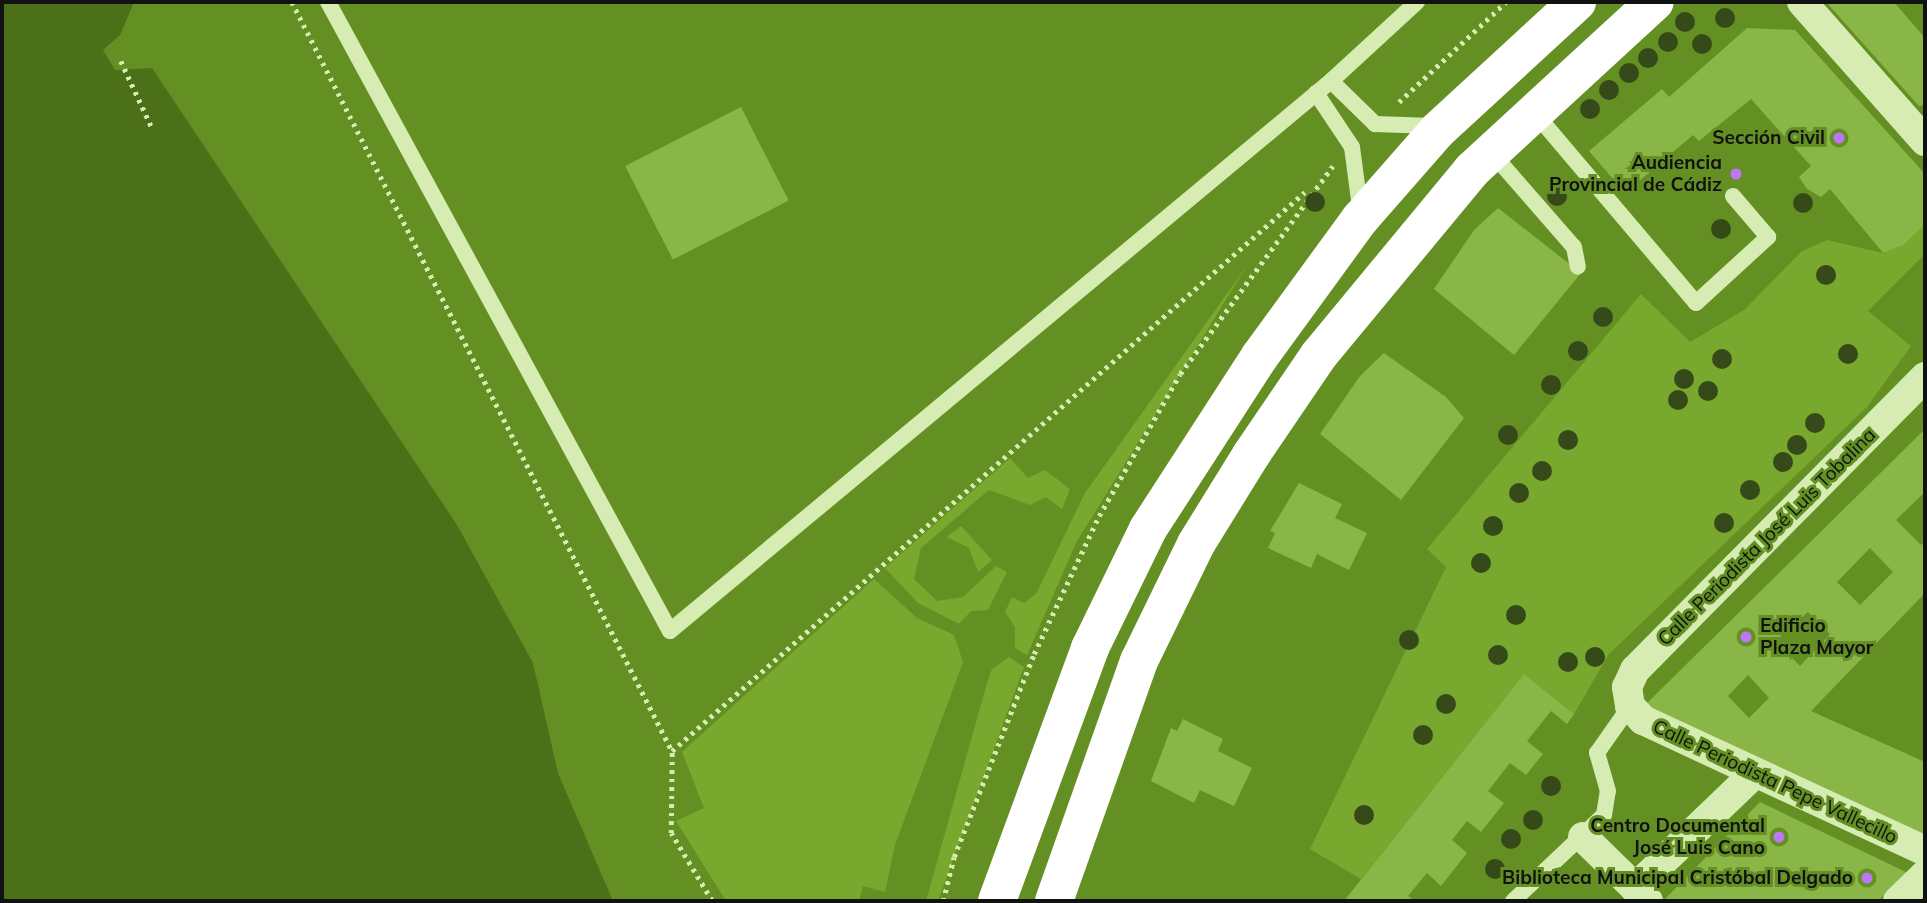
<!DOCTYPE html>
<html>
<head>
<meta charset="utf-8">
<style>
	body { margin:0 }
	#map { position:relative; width:1927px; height:903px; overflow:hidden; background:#649023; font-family:Mulish,sans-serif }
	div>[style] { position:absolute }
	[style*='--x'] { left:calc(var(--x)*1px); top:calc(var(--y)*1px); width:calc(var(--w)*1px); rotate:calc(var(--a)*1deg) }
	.green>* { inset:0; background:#78a82d }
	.water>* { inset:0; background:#4b7018 }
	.building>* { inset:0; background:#8ab547; transform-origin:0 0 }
	.path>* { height:4.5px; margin-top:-2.25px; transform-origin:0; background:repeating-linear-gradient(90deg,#d6ecb3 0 3.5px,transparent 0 8.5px) }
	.lane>* { height:16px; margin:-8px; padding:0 8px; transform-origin:8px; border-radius:8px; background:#d6ecb3 }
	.street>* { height:30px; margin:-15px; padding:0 15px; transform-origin:15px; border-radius:15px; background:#d6ecb3 }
	.highway>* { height:38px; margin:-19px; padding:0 19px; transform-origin:19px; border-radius:19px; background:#fff }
	.trees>* { width:20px; height:20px; margin:-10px; border-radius:50%; background:#364a19 }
	.dots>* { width:19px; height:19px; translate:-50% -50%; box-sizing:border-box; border:4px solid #649023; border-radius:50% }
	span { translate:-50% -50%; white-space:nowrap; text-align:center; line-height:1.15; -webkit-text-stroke:6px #649023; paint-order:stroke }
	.poi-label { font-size:19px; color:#111; font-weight:700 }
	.right { translate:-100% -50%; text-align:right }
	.left { translate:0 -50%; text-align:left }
	.street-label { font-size:19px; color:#111 }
	.frame { position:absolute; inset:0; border:4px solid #111; pointer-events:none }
</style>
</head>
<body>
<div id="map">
	<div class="green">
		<i style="clip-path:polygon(1925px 224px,1925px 254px,1868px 311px,1911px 346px,1867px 407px,1609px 654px,1574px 714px,1524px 674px,1361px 879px,1310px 849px,1446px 567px,1427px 549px,1641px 294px,1690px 342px,1744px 310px,1802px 251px,1827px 240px,1883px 253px)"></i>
		<i style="clip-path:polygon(1248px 264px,1076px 543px,1027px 655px,1015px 648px,1015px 627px,1005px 612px,1012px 597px,1024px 603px,1036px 594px,1085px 493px)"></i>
		<i style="clip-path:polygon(1010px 458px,1028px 478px,1045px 470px,1070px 489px,1062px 509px,1046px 497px,1030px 505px,989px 490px,921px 548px,914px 579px,937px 601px,963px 597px,996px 566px,1007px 572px,988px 610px,971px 611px,959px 624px,918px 603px,885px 568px)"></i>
		<i style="clip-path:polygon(961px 526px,992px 560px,978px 572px,969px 548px,947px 537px)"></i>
		<i style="clip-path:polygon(874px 579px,917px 618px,954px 635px,963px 662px,895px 845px,885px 892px,863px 886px,859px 901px,726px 901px,676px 821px,704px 808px,682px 752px)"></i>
		<i style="clip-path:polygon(1009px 657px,1024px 667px,938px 901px,926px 901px,987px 683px,992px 669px)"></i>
	</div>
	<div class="water">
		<i style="clip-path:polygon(2px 2px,134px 2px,120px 35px,103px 50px,115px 70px,152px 68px,457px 525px,533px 663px,558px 773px,613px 901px,2px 901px)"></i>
	</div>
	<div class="building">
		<i style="clip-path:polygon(1826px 2px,1894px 2px,1925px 38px,1925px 105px,1919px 106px)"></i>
		<i style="clip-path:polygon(1747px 28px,1795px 30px,1925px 174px,1925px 224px,1903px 245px,1883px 253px,1830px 189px,1821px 197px,1807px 189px,1799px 177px,1811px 166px,1751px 99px,1699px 141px,1693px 135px,1625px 193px,1589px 151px,1662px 89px,1669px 97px)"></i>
		<i style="left:741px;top:107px;width:105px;height:130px;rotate:63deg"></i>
		<i style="clip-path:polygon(1498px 208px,1581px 273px,1514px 355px,1434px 289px,1474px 230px)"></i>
		<i style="clip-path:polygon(1384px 353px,1446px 397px,1464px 418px,1401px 500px,1320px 434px,1360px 376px)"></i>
		<i style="clip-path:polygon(evenodd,1925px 429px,1925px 492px,1896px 520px,1921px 545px,1925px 540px,1925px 593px,1811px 711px,1925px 762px,1925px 842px,1642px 708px,1925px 429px,1870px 548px,1893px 572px,1860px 605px,1837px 582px,1870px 548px,1925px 429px,1808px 612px,1830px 634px,1800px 666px,1775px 641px,1808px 612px,1925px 429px,1748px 675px,1769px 698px,1749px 718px,1728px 696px,1748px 675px)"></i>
		<i style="clip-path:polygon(1299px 483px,1342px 504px,1335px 518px,1367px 533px,1349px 570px,1317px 554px,1311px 568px,1268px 548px,1275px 533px,1270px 531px)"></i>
		<i style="clip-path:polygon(1524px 674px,1574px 714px,1567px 724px,1551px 711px,1527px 741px,1543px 754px,1526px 775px,1510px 763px,1488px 791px,1504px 803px,1481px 832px,1467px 821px,1452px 840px,1467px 853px,1441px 886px,1427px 873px,1408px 896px,1415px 901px,1344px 901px)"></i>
		<i style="clip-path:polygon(1183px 719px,1223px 739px,1218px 751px,1252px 768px,1234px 806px,1200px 790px,1194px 803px,1151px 781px,1171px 728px,1177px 731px)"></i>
		<i style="clip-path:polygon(1760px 802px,1908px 873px,1878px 901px,1663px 901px)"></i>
	</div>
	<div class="path">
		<i style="--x:292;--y:2;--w:840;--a:63.1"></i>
		<i style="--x:121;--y:61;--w:76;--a:65.1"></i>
		<i style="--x:1399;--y:102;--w:146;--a:-43.1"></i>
		<i style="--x:712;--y:901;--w:79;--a:-121.1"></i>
		<i style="--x:671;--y:833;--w:82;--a:-89.3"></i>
		<i style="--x:672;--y:751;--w:844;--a:-41.45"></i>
		<i style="--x:943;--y:901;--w:45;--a:-76"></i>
		<i style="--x:954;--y:857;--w:218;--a:-68.5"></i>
		<i style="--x:1034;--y:654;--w:153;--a:-64.8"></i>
		<i style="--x:1099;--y:516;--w:163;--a:-60.3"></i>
		<i style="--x:1180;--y:374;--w:258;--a:-53.7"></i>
	</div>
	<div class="lane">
		<i style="--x:328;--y:2;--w:716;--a:61.47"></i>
		<i style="--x:670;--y:631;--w:860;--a:-39.76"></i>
		<i style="--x:1331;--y:81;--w:117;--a:-42.6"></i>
		<i style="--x:1331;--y:81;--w:62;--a:44.3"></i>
		<i style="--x:1375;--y:124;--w:57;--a:2"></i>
		<i style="--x:1316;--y:93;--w:65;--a:56.3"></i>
		<i style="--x:1352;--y:147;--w:62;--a:82.5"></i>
		<i style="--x:1534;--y:112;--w:250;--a:49.7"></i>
		<i style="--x:1696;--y:303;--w:98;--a:-42.5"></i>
		<i style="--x:1768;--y:237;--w:54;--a:-130.5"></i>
		<i style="--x:1491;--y:152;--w:126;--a:48.9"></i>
		<i style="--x:1574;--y:247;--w:20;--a:79"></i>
		<i style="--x:1513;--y:901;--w:125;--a:-43.4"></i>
		<i style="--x:1604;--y:815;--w:24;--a:-81"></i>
		<i style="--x:1608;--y:791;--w:40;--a:-106"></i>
		<i style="--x:1597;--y:753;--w:57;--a:-54.9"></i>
	</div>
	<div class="street">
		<i style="--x:1802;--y:2;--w:186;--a:48.5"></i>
		<i style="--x:1925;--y:377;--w:412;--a:134.7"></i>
		<i style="--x:1635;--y:670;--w:19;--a:115"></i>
		<i style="--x:1627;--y:687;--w:19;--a:81"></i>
		<i style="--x:1630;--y:706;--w:19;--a:47"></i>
		<i style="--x:1643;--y:720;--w:311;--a:24.9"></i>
		<i style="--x:1583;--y:837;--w:73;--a:44.4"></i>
		<i style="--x:1648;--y:901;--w:18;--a:-135"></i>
		<i style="--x:1635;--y:888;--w:163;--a:-43.8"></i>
		<i style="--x:1898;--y:901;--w:37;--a:-44"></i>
	</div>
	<div class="highway">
		<i style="--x:997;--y:901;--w:270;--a:-69.8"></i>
		<i style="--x:1090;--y:648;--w:132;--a:-64"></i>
		<i style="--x:1148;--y:529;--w:206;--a:-57.1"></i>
		<i style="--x:1260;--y:356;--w:170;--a:-53.9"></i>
		<i style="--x:1360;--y:219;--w:118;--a:-48.8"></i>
		<i style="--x:1438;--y:130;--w:189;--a:-42.6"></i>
		<i style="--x:1054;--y:901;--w:255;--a:-70.5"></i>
		<i style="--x:1139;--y:661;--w:130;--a:-64"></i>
		<i style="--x:1196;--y:544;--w:105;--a:-58.3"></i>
		<i style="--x:1251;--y:455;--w:121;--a:-55.8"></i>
		<i style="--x:1319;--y:355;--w:240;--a:-50.4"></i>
		<i style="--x:1472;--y:170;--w:248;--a:-42.6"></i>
	</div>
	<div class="trees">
		<i style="left:1725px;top:18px"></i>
		<i style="left:1685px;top:22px"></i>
		<i style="left:1668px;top:42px"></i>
		<i style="left:1702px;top:44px"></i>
		<i style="left:1648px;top:58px"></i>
		<i style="left:1629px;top:73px"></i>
		<i style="left:1609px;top:90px"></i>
		<i style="left:1590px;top:109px"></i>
		<i style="left:1557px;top:196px"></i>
		<i style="left:1315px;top:202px"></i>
		<i style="left:1803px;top:203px"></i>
		<i style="left:1721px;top:229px"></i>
		<i style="left:1826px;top:275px"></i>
		<i style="left:1603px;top:317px"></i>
		<i style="left:1578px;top:351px"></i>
		<i style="left:1848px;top:354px"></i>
		<i style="left:1722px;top:359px"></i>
		<i style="left:1684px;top:379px"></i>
		<i style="left:1551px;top:385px"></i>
		<i style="left:1708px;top:391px"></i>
		<i style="left:1678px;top:400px"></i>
		<i style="left:1815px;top:423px"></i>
		<i style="left:1508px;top:435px"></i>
		<i style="left:1568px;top:440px"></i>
		<i style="left:1797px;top:445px"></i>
		<i style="left:1783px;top:462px"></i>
		<i style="left:1542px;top:471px"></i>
		<i style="left:1750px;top:490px"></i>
		<i style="left:1519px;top:493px"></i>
		<i style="left:1724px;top:523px"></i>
		<i style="left:1493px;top:526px"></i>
		<i style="left:1481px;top:563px"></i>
		<i style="left:1516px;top:615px"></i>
		<i style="left:1409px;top:640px"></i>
		<i style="left:1498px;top:655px"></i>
		<i style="left:1595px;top:657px"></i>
		<i style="left:1568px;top:662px"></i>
		<i style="left:1446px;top:704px"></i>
		<i style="left:1423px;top:735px"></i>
		<i style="left:1551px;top:786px"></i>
		<i style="left:1364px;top:815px"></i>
		<i style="left:1533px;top:820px"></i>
		<i style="left:1511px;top:839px"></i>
		<i style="left:1495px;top:869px"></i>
	</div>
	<div class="dots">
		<i style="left:1839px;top:138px;background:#be76f8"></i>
		<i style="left:1736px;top:174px;background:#be76f8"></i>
		<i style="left:1746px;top:637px;background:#be76f8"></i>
		<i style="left:1779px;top:837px;background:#be76f8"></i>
		<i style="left:1867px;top:878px;background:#be76f8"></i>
	</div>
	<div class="poi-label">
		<span class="right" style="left:1825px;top:138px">Sección Civil</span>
		<span class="right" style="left:1722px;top:174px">Audiencia<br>Provincial de Cádiz</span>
		<span class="left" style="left:1760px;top:637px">Edificio<br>Plaza Mayor</span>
		<span class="right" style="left:1765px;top:837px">Centro Documental<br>José Luis Cano</span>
		<span class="right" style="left:1853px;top:878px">Biblioteca Municipal Cristóbal Delgado</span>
	</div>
	<div class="street-label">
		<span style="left:1767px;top:537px;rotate:-45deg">Calle Periodista José Luis Tobalina</span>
		<span style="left:1775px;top:782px;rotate:25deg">Calle Periodista Pepe Vallecillo</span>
	</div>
	<div class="frame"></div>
</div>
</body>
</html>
